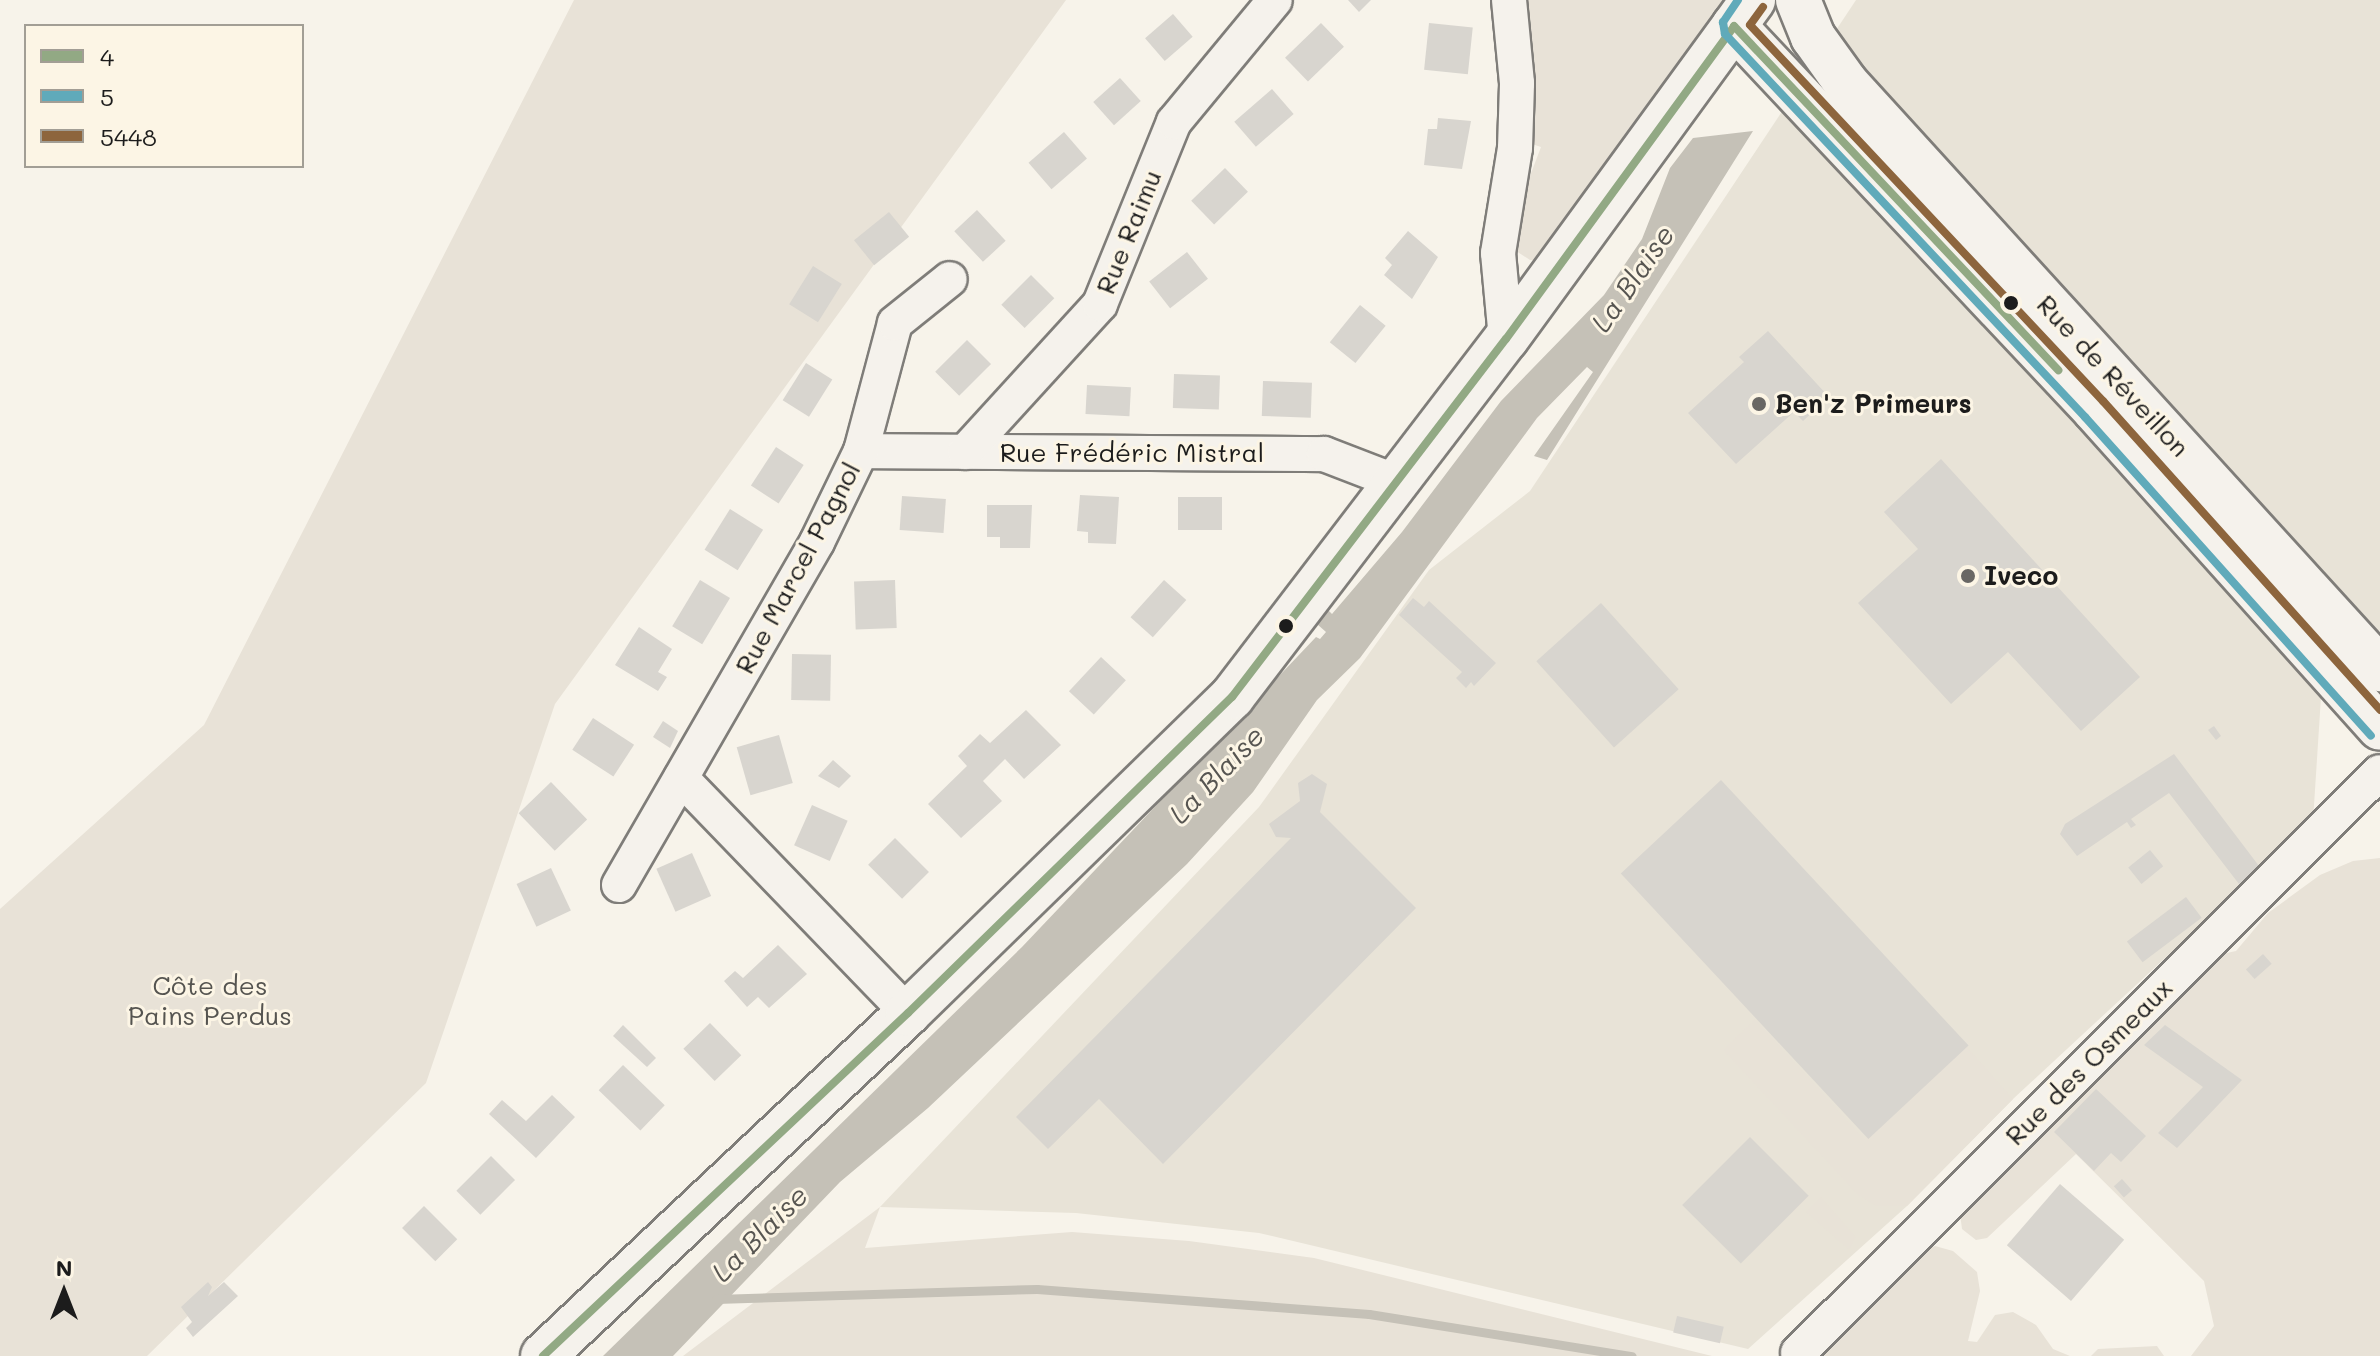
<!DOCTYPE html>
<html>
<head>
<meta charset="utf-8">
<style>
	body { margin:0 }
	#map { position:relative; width:2380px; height:1356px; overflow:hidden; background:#f7f3ea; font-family:Mali,sans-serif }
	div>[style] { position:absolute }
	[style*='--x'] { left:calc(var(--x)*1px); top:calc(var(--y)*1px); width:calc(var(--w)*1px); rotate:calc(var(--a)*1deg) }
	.built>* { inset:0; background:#e8e3d7 }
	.green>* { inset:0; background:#e8e2d7 }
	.water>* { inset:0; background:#c5c1b7 }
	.stream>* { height:9px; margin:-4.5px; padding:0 4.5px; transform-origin:4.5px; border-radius:4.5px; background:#c5c1b7 }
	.building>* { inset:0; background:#d8d5cf; transform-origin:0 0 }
	.roads { filter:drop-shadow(2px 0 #7f7d79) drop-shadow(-2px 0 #7f7d79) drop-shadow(0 2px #7f7d79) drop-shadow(0 -2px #7f7d79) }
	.minor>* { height:34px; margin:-17px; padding:0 17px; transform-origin:17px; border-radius:17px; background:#f5f2ec }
	.secondary>* { height:44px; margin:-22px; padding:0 22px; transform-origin:22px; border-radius:22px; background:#f5f2ec }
	.primary>* { height:44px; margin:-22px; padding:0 22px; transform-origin:22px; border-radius:22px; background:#f5f2ec }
	.bus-1>* { height:8px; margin:-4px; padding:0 4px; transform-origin:4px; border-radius:4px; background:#92a984 }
	.bus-2>* { height:8px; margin:-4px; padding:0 4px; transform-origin:4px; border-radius:4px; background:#60aaba }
	.bus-3>* { height:8px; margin:-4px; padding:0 4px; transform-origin:4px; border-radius:4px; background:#8d653d }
	.dots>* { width:22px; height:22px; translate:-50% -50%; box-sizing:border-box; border:4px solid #fcf5e5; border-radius:50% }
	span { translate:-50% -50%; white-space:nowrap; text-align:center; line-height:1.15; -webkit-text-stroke:6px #fcf5e5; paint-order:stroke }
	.street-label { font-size:26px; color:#1c1c1c }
	.poi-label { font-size:26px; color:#1c1c1c; font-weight:700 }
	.left { translate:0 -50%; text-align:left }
	.park-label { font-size:26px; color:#555450 }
	.water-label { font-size:28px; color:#575551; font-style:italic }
	.legend { position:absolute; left:24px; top:24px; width:280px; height:144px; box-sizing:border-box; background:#fcf5e5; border:2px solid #a29e95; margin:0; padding:10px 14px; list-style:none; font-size:24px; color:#1c1c1c }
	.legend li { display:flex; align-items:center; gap:16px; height:40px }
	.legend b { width:40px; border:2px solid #a29e95 }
	.north { position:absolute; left:24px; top:1252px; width:80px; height:80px; -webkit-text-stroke:6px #fcf5e5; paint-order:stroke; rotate:0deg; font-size:22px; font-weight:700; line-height:32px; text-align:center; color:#1c1c1c }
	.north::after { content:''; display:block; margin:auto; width:28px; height:36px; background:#1c1c1c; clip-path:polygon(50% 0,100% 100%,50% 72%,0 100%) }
</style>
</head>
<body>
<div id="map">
	<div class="built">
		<i style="clip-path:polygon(1856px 0,2380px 0,2380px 630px,2321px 697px,2313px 821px,2013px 1099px,1907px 1206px,1748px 1349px,1259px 1233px,1076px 1213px,880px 1207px,1259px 807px,1429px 570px,1530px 491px)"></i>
	</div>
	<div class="green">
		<i style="clip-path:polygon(574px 0,1066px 0,555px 704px,426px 1083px,147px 1356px,0 1356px,0 909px,204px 725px)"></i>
		<i style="clip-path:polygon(1526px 0,1727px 0,1537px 260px,1530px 260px,1513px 249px,1522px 197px,1541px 147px,1529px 143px,1534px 81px)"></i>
		<i style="clip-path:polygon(2380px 858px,2380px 1356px,2191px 1356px,2214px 1326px,2204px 1281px,2076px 1154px,1987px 1238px,1976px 1240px,1962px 1229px,1960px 1214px,2222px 954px,2236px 951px,2268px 913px,2320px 875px,2353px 861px)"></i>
		<i style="clip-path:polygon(1755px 1019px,1865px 1140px,1967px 1047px,2013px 1099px,1907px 1206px,1876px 1206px,1858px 1195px,1723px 1050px)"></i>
		<i style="clip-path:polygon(1821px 1197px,1856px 1237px,1849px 1250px,1806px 1212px)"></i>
		<i style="clip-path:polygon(880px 1207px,865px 1248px,1072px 1232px,1189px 1241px,1314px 1258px,1712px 1356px,683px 1356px)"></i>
		<i style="clip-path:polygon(1935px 1246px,1953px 1251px,1977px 1272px,1980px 1291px,1968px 1341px,1977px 1342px,1995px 1315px,2013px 1312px,2036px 1325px,2053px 1349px,2070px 1356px,1819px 1356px,1919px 1252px)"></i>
		<i style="clip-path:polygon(2157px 1346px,2164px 1356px,2091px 1356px,2098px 1349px)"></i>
	</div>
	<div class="water">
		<i style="clip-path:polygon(1753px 131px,1547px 460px,1534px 456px,1593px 372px,1587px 367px,1537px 418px,1360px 658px,1317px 700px,1253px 792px,1187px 864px,928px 1108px,840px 1182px,673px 1356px,603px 1356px,1022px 947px,1316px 637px,1320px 639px,1326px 632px,1317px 624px,1328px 610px,1332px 614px,1402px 532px,1501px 401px,1604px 295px,1642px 239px,1670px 168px,1693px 138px)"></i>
	</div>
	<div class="stream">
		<i style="--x:716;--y:1299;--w:321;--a:-1.8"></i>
		<i style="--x:1037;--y:1289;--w:333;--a:4.3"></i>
		<i style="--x:1369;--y:1314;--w:266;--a:9.1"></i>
	</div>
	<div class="building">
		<i style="clip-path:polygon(1348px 0,1371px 0,1359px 12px)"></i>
		<i style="left:1173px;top:14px;width:30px;height:37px;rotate:49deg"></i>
		<i style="left:1321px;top:23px;width:33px;height:50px;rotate:46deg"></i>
		<i style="left:1429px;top:23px;width:44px;height:47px;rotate:6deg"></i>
		<i style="left:1120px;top:78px;width:31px;height:36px;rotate:48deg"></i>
		<i style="left:1272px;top:89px;width:33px;height:50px;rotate:49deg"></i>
		<i style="clip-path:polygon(1438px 118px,1471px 121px,1462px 169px,1424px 165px,1428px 129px,1437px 129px)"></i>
		<i style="left:1064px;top:132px;width:35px;height:47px;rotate:49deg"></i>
		<i style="left:1225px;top:168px;width:33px;height:47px;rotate:46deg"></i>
		<i style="left:977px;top:210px;width:42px;height:31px;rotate:47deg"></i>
		<i style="left:889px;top:212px;width:32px;height:45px;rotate:51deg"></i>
		<i style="clip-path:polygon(1408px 231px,1438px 257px,1412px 299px,1384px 275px,1392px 265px,1385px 258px)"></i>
		<i style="left:1187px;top:252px;width:34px;height:48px;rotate:52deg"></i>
		<i style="left:813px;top:266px;width:34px;height:45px;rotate:32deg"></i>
		<i style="left:1031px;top:275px;width:33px;height:42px;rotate:45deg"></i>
		<i style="left:1360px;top:305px;width:33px;height:48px;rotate:39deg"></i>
		<i style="clip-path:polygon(1768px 331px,1829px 397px,1803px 421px,1794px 412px,1736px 464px,1688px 413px,1744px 362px,1739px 357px)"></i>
		<i style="left:967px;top:340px;width:34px;height:45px;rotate:45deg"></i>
		<i style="left:806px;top:363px;width:31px;height:44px;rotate:32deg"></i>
		<i style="left:1174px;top:374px;width:46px;height:34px;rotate:2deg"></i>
		<i style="left:1263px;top:381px;width:49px;height:35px;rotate:2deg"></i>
		<i style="left:1087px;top:385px;width:44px;height:29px;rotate:3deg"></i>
		<i style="left:776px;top:447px;width:33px;height:46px;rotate:33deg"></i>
		<i style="clip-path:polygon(1941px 459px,2140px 677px,2081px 731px,2008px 652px,1951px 704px,1858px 603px,1918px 549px,1884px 512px)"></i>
		<i style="clip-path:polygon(1080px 495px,1119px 497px,1116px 544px,1088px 543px,1088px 532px,1077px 531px)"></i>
		<i style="left:902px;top:496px;width:44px;height:34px;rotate:4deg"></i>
		<i style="left:1178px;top:497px;width:44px;height:33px"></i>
		<i style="clip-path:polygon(987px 505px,1032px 505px,1030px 548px,1000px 548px,1000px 537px,987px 537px)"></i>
		<i style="left:730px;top:509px;width:39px;height:48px;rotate:32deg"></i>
		<i style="left:700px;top:580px;width:35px;height:54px;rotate:31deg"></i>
		<i style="left:895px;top:580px;width:48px;height:41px;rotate:88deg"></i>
		<i style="left:1164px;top:580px;width:30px;height:50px;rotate:42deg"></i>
		<i style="clip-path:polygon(1413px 598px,1424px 607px,1429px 601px,1496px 663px,1474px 686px,1471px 682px,1466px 688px,1456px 678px,1462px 672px,1399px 615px)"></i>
		<i style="left:1601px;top:603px;width:116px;height:87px;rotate:48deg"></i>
		<i style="clip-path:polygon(639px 627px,672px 649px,658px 672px,667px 677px,658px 691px,615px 665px)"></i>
		<i style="left:792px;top:654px;width:39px;height:46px;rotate:1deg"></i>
		<i style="left:1101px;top:657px;width:34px;height:47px;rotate:43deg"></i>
		<i style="clip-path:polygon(1026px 710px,1061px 745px,1024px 779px,1005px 759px,983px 781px,1002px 801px,961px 838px,928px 804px,967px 766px,958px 756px,980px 734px,990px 743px)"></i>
		<i style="left:593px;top:718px;width:49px;height:38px;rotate:33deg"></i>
		<i style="clip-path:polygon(663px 721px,678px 731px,670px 748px,653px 737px)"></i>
		<i style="clip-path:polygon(2214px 726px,2221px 736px,2216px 740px,2208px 730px)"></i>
		<i style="left:779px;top:735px;width:50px;height:44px;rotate:74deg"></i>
		<i style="clip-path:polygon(2174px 754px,2259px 866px,2239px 884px,2169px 793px,2131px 819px,2136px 825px,2131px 828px,2127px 822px,2077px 856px,2060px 834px,2065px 824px)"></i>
		<i style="clip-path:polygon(833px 760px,851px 776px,839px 788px,818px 776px)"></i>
		<i style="clip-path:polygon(1312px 774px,1327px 784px,1320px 812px,1416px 908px,1163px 1164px,1099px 1099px,1048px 1149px,1016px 1117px,1291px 838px,1276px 837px,1269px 824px,1300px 801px,1298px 783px)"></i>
		<i style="left:1721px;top:780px;width:363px;height:137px;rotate:47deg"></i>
		<i style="left:551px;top:782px;width:52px;height:45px;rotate:46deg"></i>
		<i style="left:812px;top:805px;width:39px;height:44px;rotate:24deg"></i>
		<i style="left:895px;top:838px;width:48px;height:38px;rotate:45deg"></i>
		<i style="left:2150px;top:850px;width:21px;height:28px;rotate:51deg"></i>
		<i style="left:692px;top:853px;width:47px;height:39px;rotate:66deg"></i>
		<i style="left:551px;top:868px;width:47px;height:38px;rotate:65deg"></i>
		<i style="left:2186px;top:897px;width:26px;height:74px;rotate:53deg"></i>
		<i style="clip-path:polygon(778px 945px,807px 974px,769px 1008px,758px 997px,747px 1007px,724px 981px,735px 971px,743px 978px)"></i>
		<i style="left:2263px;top:954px;width:13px;height:23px;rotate:48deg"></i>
		<i style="left:710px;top:1023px;width:45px;height:37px;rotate:46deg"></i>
		<i style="clip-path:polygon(623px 1025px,656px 1058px,647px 1067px,613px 1036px)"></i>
		<i style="clip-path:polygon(2165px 1025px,2242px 1080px,2177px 1148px,2158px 1133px,2203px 1087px,2144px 1045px)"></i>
		<i style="left:623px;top:1065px;width:58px;height:35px;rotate:44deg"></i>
		<i style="clip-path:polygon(2096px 1089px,2146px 1136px,2121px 1162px,2111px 1153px,2094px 1171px,2054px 1132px)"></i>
		<i style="clip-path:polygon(552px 1095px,575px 1117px,536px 1158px,489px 1114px,502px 1100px,526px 1121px)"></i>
		<i style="left:1750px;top:1137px;width:83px;height:96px;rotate:45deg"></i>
		<i style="left:491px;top:1156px;width:34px;height:49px;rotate:45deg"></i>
		<i style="left:2122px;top:1179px;width:15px;height:11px;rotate:48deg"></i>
		<i style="left:2060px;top:1184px;width:85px;height:81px;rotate:41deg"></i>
		<i style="left:424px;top:1206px;width:47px;height:31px;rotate:45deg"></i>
		<i style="clip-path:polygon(208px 1282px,212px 1287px,208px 1296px,224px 1282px,238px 1296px,193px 1337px,186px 1328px,192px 1322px,181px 1307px)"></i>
		<i style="left:1677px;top:1316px;width:48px;height:17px;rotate:13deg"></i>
	</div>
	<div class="roads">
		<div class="minor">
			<i style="--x:1506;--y:339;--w:86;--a:-95.3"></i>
			<i style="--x:1498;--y:253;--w:106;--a:-80.8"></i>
			<i style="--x:1515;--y:148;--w:65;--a:-88.2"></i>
			<i style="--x:1517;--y:83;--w:83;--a:-95.5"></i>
			<i style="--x:861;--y:451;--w:463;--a:0.4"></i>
			<i style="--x:1324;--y:454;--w:78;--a:21"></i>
			<i style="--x:965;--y:452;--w:200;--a:-47.6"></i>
			<i style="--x:1100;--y:304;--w:196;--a:-67.9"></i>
			<i style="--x:1174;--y:122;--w:158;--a:-50.4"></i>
			<i style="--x:681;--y:778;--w:327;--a:46"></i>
			<i style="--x:619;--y:885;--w:396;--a:-60"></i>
			<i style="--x:817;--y:542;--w:101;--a:-64.2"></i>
			<i style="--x:861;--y:451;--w:132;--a:-75.1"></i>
			<i style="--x:895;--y:323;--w:70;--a:-38.7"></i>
			<i style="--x:1798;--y:1353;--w:822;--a:-44.95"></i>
		</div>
		<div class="secondary">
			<i style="--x:543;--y:1356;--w:501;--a:-43.22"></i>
			<i style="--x:908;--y:1013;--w:453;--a:-44.3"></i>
			<i style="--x:1232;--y:697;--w:451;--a:-52.6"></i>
			<i style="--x:1506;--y:339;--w:387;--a:-53.9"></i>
		</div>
		<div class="primary">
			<i style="--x:1753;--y:0;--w:32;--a:126"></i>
			<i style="--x:1734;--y:26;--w:526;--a:46.77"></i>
			<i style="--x:2094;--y:409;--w:428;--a:48.1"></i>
			<i style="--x:1798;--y:0;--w:40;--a:68"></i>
			<i style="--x:1813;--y:37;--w:57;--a:54.3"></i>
			<i style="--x:1846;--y:83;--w:793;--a:47.66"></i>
		</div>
	</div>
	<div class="bus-1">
		<i style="--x:543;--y:1356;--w:501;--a:-43.22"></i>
		<i style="--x:908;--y:1013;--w:453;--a:-44.3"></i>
		<i style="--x:1232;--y:697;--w:451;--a:-52.6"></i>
		<i style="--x:1506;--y:339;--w:387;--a:-53.9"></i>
		<i style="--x:1734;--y:26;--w:473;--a:46.7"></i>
	</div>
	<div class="bus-2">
		<i style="--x:1738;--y:0;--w:27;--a:124"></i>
		<i style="--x:1723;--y:22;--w:12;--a:81"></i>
		<i style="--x:1725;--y:34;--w:526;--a:46.77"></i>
		<i style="--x:2085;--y:417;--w:428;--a:48.1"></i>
	</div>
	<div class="bus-3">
		<i style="--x:1763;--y:7;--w:22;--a:126"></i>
		<i style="--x:1750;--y:25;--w:516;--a:46.81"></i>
		<i style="--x:2103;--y:401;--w:415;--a:48.1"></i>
	</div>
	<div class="dots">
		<i style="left:2011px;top:303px;background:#1c1c1c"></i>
		<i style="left:1759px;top:404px;background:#696764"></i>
		<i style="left:1968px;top:576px;background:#696764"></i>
		<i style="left:1286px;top:626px;background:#1c1c1c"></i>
	</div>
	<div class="street-label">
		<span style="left:1129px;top:232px;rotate:-68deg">Rue Raimu</span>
		<span style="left:2113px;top:376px;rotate:47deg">Rue de Réveillon</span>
		<span style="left:1132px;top:453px">Rue Frédéric Mistral</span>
		<span style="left:798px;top:568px;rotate:-62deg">Rue Marcel Pagnol</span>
		<span style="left:2089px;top:1062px;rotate:-45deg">Rue des Osmeaux</span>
	</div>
	<div class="poi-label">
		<span class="left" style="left:1775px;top:404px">Ben'z Primeurs</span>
		<span class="left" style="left:1984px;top:576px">Iveco</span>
	</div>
	<div class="park-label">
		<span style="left:210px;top:1001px">Côte des<br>Pains Perdus</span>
	</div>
	<div class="water-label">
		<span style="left:1632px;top:278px;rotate:-55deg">La Blaise</span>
		<span style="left:1216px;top:774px;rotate:-46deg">La Blaise</span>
		<span style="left:759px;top:1233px;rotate:-45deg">La Blaise</span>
	</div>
	<ul class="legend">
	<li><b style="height:10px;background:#92a984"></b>4</li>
	<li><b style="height:10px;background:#60aaba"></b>5</li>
	<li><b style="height:10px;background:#8d653d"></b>5448</li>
	</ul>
	<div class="north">N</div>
</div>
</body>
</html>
